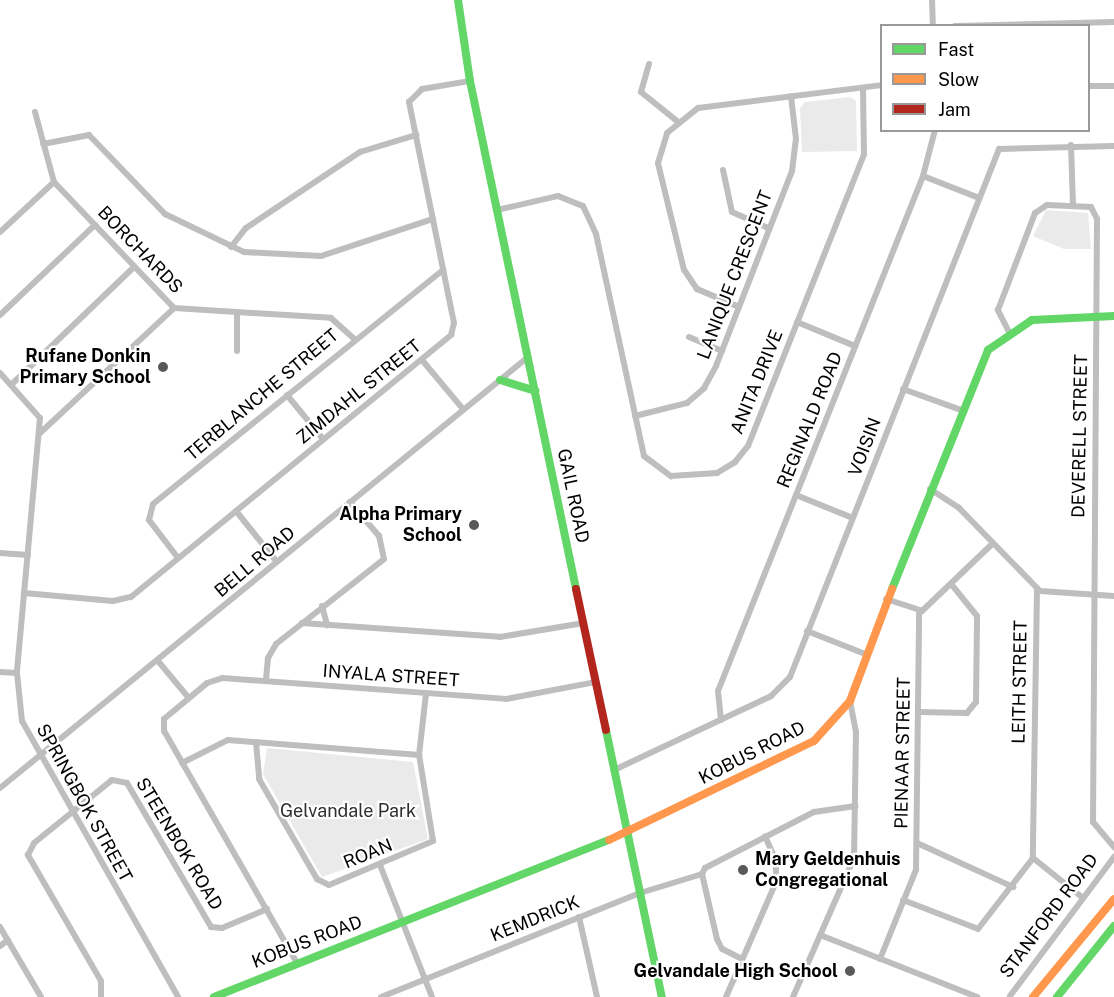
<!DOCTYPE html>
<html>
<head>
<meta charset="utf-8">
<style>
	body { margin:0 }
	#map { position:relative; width:1114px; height:997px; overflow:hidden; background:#fff; font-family:"Public Sans",sans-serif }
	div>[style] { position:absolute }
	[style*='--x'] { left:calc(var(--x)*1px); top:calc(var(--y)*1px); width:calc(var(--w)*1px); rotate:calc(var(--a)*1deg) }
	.green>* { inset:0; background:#eaeaea }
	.street>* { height:6px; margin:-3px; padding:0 3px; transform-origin:3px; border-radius:3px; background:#bebebe }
	.fast>* { height:8px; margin:-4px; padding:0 4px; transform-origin:4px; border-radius:4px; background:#63d668 }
	.slow>* { height:8px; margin:-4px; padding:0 4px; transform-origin:4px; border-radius:4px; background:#ff974d }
	.jam>* { height:8px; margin:-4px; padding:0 4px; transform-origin:4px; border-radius:4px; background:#b3261e }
	.dots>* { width:16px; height:16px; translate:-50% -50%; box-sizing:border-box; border:3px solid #fff; border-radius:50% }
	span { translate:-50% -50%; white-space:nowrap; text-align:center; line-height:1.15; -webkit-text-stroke:4.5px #fff; paint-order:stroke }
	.street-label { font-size:18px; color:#000 }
	.poi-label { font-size:18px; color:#000; font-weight:700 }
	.right { translate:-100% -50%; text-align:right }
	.left { translate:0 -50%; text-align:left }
	.park-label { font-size:18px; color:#2f2f2f }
	.legend { position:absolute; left:880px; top:24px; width:210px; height:108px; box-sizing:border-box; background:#fff; border:2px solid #999; margin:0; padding:8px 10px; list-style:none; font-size:18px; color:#000 }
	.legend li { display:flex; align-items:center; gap:12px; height:30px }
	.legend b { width:30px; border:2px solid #999 }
</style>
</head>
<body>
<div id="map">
	<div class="green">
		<i style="clip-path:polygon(850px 97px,856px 101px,857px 151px,802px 152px,800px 108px,805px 102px)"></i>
		<i style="clip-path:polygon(1046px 210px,1088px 213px,1091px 249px,1064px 249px,1033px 236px)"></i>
		<i style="clip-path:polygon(267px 748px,413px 762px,428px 839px,322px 877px,263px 774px)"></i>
	</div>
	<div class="street">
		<i style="--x:932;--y:0;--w:26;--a:88"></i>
		<i style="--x:955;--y:26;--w:159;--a:-1.4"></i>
		<i style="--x:649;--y:64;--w:29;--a:106"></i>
		<i style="--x:641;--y:92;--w:46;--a:38.9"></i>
		<i style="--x:1088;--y:86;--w:26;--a:0"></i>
		<i style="--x:35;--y:112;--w:73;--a:74.8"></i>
		<i style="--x:54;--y:182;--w:174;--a:46.4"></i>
		<i style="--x:174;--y:308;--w:157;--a:3.6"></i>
		<i style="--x:331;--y:318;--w:31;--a:42"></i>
		<i style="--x:43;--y:144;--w:47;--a:-11.1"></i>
		<i style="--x:89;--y:135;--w:110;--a:46.1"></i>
		<i style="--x:165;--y:214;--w:88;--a:25.7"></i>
		<i style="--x:244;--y:252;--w:77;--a:3"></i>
		<i style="--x:321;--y:256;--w:118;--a:-18.3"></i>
		<i style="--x:1071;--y:145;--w:59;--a:88.1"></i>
		<i style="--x:723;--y:170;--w:43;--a:77.9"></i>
		<i style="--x:732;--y:212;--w:39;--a:24"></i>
		<i style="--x:923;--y:176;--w:60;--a:21.4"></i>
		<i style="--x:497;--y:210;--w:63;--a:-12.9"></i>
		<i style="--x:558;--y:196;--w:27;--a:22"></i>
		<i style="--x:583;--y:206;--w:31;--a:65"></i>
		<i style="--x:596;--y:234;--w:227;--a:77.8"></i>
		<i style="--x:644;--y:456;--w:34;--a:37"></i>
		<i style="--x:671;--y:476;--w:46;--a:-3.7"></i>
		<i style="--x:717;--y:473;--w:21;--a:-31"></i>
		<i style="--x:735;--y:462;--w:21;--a:-51"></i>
		<i style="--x:748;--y:446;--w:314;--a:-68.3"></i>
		<i style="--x:864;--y:154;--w:66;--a:-90.9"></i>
		<i style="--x:0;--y:232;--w:74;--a:-42.8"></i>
		<i style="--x:231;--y:247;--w:24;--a:-52"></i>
		<i style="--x:246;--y:228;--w:137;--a:-33.7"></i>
		<i style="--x:360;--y:152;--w:59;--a:-16.9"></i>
		<i style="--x:739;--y:307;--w:46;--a:-156.8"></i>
		<i style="--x:697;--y:289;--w:23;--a:-124"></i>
		<i style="--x:684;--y:270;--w:110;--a:-103.7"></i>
		<i style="--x:658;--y:163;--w:31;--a:-73"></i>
		<i style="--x:667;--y:133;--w:40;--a:-39"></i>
		<i style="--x:698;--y:108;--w:185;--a:-7.1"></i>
		<i style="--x:0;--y:315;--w:131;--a:-43.5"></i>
		<i style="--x:797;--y:322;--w:63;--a:22.5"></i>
		<i style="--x:1009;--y:332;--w:25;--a:-117"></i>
		<i style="--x:998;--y:310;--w:104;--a:-69.1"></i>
		<i style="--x:1035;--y:213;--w:14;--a:-34"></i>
		<i style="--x:1047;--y:205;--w:44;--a:2.6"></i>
		<i style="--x:1091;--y:207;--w:13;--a:63"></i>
		<i style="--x:1097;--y:219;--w:603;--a:90.38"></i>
		<i style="--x:1093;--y:822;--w:33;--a:50"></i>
		<i style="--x:689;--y:337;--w:36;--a:23"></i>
		<i style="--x:237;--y:351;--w:39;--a:-90"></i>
		<i style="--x:422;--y:360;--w:64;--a:50.1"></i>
		<i style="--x:0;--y:373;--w:60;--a:48.4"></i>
		<i style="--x:40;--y:418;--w:256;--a:95.2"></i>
		<i style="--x:17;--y:673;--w:48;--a:84.1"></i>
		<i style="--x:22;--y:721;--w:317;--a:60.5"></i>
		<i style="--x:12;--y:384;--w:169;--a:-43.8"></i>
		<i style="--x:903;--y:389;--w:62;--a:19.9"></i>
		<i style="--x:287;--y:395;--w:57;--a:50.7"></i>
		<i style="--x:635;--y:416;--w:54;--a:-14"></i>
		<i style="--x:687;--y:403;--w:23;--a:-41"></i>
		<i style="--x:704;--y:388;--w:25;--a:-61"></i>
		<i style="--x:716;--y:366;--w:209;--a:-68.7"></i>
		<i style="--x:792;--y:171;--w:32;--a:-83"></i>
		<i style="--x:796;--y:139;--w:43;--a:-96.6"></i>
		<i style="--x:39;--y:434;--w:185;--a:-43"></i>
		<i style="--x:930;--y:489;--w:35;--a:33"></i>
		<i style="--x:959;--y:508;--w:116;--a:45.7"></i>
		<i style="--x:1040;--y:591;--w:74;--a:3.9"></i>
		<i style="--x:796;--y:495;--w:61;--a:22"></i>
		<i style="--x:236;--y:511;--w:65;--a:51.2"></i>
		<i style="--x:0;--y:553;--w:28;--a:4"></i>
		<i style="--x:178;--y:558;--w:48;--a:-127.3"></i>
		<i style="--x:149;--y:520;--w:16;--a:-76"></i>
		<i style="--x:153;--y:504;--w:373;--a:-38.9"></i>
		<i style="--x:1037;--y:589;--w:269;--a:90.9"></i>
		<i style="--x:1033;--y:858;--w:64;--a:38.7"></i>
		<i style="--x:24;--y:593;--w:89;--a:5.1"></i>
		<i style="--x:113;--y:601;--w:18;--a:-13"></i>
		<i style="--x:131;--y:597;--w:414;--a:-39.3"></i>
		<i style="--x:451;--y:335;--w:12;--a:-76"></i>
		<i style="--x:454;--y:323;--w:226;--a:-101.5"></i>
		<i style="--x:409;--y:102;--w:18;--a:-45"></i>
		<i style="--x:422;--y:89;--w:49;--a:-9.5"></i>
		<i style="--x:886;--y:599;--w:38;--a:18"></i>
		<i style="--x:922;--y:611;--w:97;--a:-43.7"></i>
		<i style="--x:322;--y:606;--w:20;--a:75"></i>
		<i style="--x:302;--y:623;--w:198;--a:4"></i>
		<i style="--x:500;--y:637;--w:85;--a:-9.5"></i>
		<i style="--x:807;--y:631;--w:62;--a:21.6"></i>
		<i style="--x:158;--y:661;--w:47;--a:50.2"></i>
		<i style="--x:0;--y:672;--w:17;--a:3"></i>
		<i style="--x:266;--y:680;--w:22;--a:-85"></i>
		<i style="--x:268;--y:658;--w:16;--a:-60"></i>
		<i style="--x:276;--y:644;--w:137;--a:-38.2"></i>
		<i style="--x:384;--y:559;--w:24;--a:-102"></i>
		<i style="--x:379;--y:536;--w:45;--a:-130.5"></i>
		<i style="--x:918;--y:712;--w:49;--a:1.2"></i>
		<i style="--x:967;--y:713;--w:14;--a:-51"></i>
		<i style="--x:976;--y:702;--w:86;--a:-89.3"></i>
		<i style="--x:977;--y:616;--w:40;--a:-129"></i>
		<i style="--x:721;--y:720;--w:29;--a:-96"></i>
		<i style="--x:718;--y:691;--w:554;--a:-68.29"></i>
		<i style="--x:923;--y:176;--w:48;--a:-75.4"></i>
		<i style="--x:256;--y:742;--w:37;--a:85"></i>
		<i style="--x:259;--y:779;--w:116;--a:59.9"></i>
		<i style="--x:317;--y:879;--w:13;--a:27"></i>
		<i style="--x:329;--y:885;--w:113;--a:-22.9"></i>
		<i style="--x:433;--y:841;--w:87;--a:-99.2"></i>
		<i style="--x:419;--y:755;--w:61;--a:-83.5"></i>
		<i style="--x:182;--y:763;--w:51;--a:-26.6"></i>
		<i style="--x:228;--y:740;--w:192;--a:4.5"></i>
		<i style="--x:614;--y:770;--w:174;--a:-25.2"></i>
		<i style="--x:771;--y:696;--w:27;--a:-45"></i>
		<i style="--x:790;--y:677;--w:568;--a:-68.4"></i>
		<i style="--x:999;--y:149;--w:115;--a:-1.5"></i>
		<i style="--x:0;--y:788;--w:682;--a:-39.22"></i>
		<i style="--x:917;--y:843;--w:106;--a:24.6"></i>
		<i style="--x:380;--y:865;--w:142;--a:68.5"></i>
		<i style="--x:903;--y:900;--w:80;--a:21.1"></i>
		<i style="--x:978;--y:929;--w:90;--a:-52.2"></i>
		<i style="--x:579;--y:917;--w:82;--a:77.3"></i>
		<i style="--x:0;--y:927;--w:81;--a:59.6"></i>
		<i style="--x:820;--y:935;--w:169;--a:21.5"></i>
		<i style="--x:0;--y:946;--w:10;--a:-37"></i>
		<i style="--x:742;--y:959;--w:22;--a:-153"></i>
		<i style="--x:722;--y:949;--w:11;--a:-117"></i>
		<i style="--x:717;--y:939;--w:67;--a:-103"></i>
		<i style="--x:702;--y:874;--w:7;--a:-63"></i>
		<i style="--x:705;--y:868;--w:123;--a:-27.2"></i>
		<i style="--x:814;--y:812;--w:42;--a:-8.1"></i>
		<i style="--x:880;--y:959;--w:96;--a:-68"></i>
		<i style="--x:916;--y:870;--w:258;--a:-89.3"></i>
		<i style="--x:297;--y:963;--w:267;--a:-119.8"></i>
		<i style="--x:164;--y:731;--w:12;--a:-90"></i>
		<i style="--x:164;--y:719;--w:56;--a:-39.9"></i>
		<i style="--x:207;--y:683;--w:16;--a:-18"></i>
		<i style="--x:222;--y:678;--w:285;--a:4.2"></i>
		<i style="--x:506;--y:699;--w:92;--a:-10.7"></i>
		<i style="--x:1010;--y:996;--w:174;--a:-53.2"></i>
		<i style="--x:101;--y:997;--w:16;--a:-90"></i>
		<i style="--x:101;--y:981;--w:146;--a:-120.1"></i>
		<i style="--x:28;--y:855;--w:13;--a:-63"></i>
		<i style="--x:34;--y:843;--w:100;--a:-38.9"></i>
		<i style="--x:112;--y:780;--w:15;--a:11"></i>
		<i style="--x:127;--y:783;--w:167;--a:59.7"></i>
		<i style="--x:211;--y:927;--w:11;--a:5"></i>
		<i style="--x:222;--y:928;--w:49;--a:-22.9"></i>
		<i style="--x:381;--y:997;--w:279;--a:-21.9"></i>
		<i style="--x:640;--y:893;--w:65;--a:-17"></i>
		<i style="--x:726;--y:997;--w:125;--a:-66.5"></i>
		<i style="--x:776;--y:882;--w:21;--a:-90"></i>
		<i style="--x:776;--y:861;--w:27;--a:-114"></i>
		<i style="--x:793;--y:997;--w:152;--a:-66.3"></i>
		<i style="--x:854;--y:858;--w:126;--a:-89.1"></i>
		<i style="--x:856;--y:732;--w:32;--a:-101"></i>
	</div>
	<div class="fast">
		<i style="--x:458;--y:0;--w:82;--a:81.6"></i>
		<i style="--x:470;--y:81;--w:519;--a:78.21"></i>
		<i style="--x:500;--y:380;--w:37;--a:17"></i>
		<i style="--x:892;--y:589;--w:258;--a:-68.1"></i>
		<i style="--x:988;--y:350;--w:53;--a:-34.3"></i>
		<i style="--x:1032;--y:320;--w:82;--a:-2.8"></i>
		<i style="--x:606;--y:730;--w:273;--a:78.2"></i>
		<i style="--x:214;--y:997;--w:425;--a:-21.7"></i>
		<i style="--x:1057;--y:997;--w:91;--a:-51.2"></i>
	</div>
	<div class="slow">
		<i style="--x:609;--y:840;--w:228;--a:-25.8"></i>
		<i style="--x:814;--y:741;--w:54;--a:-48"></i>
		<i style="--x:850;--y:701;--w:120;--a:-69.4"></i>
		<i style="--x:1033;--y:997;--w:127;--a:-50.4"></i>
	</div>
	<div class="jam">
		<i style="--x:576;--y:589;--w:144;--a:78"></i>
	</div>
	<div class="dots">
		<i style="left:163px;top:367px;background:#595959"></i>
		<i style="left:474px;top:525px;background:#595959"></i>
		<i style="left:743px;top:870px;background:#595959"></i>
		<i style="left:850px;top:971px;background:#595959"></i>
	</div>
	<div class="street-label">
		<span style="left:140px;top:250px;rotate:46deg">BORCHARDS</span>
		<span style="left:735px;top:275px;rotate:-69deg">LANIQUE CRESCENT</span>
		<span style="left:757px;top:382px;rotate:-68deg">ANITA DRIVE</span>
		<span style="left:359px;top:392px;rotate:-39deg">ZIMDAHL STREET</span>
		<span style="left:262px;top:395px;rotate:-40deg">TERBLANCHE STREET</span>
		<span style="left:810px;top:420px;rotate:-68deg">REGINALD ROAD</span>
		<span style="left:1080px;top:436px;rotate:-89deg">DEVERELL STREET</span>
		<span style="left:865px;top:447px;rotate:-69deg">VOISIN</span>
		<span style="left:573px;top:496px;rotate:78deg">GAIL ROAD</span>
		<span style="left:255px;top:562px;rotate:-40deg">BELL ROAD</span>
		<span style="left:391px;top:676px;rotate:4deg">INYALA STREET</span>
		<span style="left:1020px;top:682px;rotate:-89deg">LEITH STREET</span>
		<span style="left:752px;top:753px;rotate:-27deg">KOBUS ROAD</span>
		<span style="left:903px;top:753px;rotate:-89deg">PIENAAR STREET</span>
		<span style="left:84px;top:803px;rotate:61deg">SPRINGBOK STREET</span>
		<span style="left:179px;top:844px;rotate:59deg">STEENBOK ROAD</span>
		<span style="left:368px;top:854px;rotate:-22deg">ROAN</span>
		<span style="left:1049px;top:916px;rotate:-53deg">STANFORD ROAD</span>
		<span style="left:535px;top:919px;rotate:-22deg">KEMDRICK</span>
		<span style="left:307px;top:942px;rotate:-21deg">KOBUS ROAD</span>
	</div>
	<div class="poi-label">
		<span class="right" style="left:151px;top:367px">Rufane Donkin<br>Primary School</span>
		<span class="right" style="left:462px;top:525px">Alpha Primary<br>School</span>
		<span class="left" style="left:755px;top:870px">Mary Geldenhuis<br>Congregational</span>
		<span class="right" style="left:838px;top:971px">Gelvandale High School</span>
	</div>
	<div class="park-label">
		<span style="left:348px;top:811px">Gelvandale Park</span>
	</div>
	<ul class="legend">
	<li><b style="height:8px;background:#63d668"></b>Fast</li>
	<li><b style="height:8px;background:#ff974d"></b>Slow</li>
	<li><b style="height:8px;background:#b3261e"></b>Jam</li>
	</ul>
</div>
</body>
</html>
